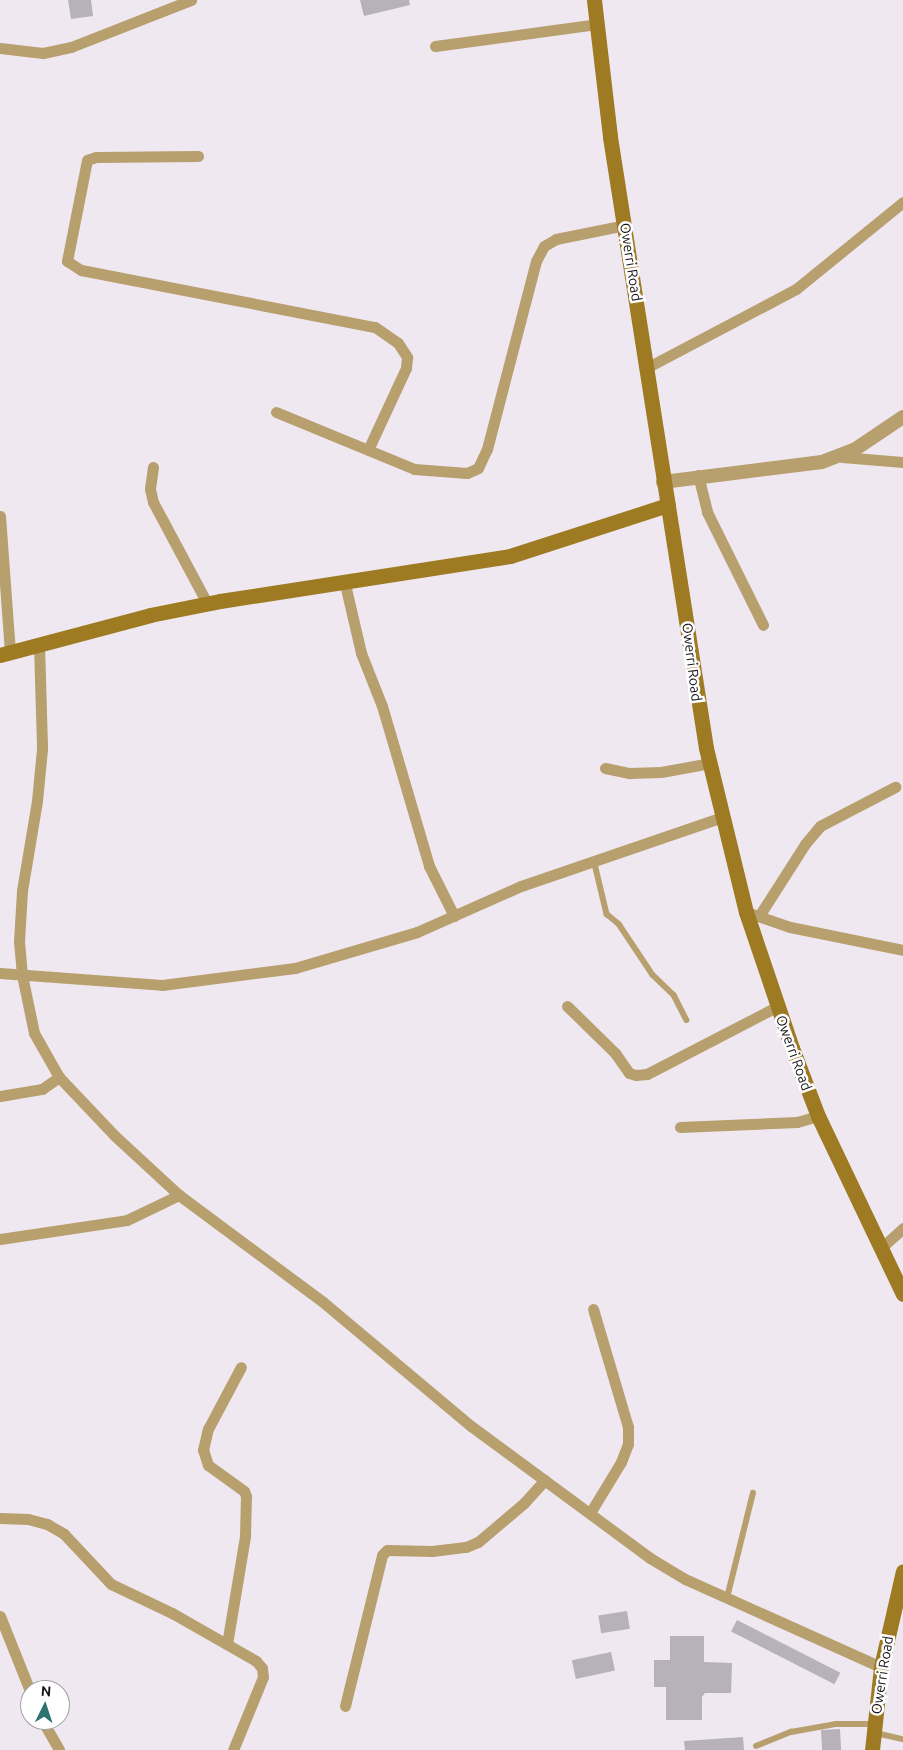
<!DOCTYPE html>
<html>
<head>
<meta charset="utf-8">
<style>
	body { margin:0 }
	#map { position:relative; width:903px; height:1750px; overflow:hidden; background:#efe8f1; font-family:Ubuntu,sans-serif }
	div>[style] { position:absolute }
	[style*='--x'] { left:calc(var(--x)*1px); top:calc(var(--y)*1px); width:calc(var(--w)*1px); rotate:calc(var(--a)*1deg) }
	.building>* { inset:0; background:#b7b1b9; transform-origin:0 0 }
	.service>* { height:5.5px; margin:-2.75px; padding:0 2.75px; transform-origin:2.75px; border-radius:2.75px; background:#b89f6e }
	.minor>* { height:11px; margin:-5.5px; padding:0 5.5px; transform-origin:5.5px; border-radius:5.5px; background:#b89f6e }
	.tertiary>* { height:14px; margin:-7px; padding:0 7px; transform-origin:7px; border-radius:7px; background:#b89f6e }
	.secondary>* { height:15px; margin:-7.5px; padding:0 7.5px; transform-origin:7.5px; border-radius:7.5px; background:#9e7a23 }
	span { translate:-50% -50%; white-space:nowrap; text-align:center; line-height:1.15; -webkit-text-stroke:5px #fff; paint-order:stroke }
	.street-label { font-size:14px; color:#161316 }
	.north { position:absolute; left:20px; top:1680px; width:50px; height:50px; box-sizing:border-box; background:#fff; border:1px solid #a2a1a2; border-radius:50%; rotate:4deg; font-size:14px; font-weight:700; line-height:20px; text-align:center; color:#161316 }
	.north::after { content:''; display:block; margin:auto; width:18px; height:22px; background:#2c746d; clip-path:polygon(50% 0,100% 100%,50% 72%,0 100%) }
</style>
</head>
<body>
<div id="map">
	<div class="building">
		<i style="clip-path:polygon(68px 0,91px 0,93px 16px,71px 19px)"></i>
		<i style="clip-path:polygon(360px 0,409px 0,410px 5px,364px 16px)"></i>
		<i style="left:627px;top:1611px;width:18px;height:29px;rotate:81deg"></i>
		<i style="left:737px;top:1620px;width:116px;height:13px;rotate:27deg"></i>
		<i style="clip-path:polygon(670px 1636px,704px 1636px,704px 1662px,732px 1663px,731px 1693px,705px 1693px,702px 1697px,702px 1720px,666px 1720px,666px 1687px,654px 1687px,654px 1660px,670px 1660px)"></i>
		<i style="left:611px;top:1652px;width:19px;height:40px;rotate:78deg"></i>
		<i style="left:840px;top:1729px;width:21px;height:19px;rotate:87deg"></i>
		<i style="clip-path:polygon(743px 1737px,744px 1750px,685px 1750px,684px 1741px)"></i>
	</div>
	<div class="service">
		<i style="--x:594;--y:860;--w:56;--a:76.5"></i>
		<i style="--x:607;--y:914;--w:16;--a:40"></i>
		<i style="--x:619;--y:924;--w:61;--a:56.3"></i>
		<i style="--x:653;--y:975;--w:29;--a:44"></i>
		<i style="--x:674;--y:995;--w:28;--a:63"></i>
		<i style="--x:727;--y:1598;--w:108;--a:-76.1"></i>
		<i style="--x:876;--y:1733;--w:28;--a:13"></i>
		<i style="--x:756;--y:1746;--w:38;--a:-22"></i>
		<i style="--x:791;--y:1732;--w:46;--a:-10.1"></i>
		<i style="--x:836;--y:1724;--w:37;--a:0"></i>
	</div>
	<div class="minor">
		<i style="--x:435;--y:46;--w:163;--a:-7.7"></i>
		<i style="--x:0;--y:48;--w:43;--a:6.6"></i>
		<i style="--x:43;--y:53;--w:29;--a:-12"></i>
		<i style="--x:71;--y:47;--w:129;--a:-21.4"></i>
		<i style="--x:198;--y:156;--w:102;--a:179.4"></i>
		<i style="--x:96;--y:157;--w:9;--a:162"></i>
		<i style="--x:87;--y:160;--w:103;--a:101.2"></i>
		<i style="--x:67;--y:261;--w:17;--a:33"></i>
		<i style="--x:81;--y:270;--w:299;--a:11"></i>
		<i style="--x:375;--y:327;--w:28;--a:35"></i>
		<i style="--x:398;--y:343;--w:17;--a:57"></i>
		<i style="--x:407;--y:357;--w:11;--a:95"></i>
		<i style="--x:406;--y:368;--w:90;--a:114.9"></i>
		<i style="--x:648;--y:367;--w:167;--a:-27.8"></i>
		<i style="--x:796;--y:289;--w:138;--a:-39.1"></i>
		<i style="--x:276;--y:412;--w:149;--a:22.4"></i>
		<i style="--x:414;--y:469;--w:53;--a:4.3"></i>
		<i style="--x:467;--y:473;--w:12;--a:-24"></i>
		<i style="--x:478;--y:468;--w:21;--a:-65"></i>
		<i style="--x:487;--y:449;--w:194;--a:-75.4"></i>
		<i style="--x:536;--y:261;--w:17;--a:-62"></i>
		<i style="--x:544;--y:246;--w:14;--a:-30"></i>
		<i style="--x:556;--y:239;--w:70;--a:-11.5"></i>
		<i style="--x:842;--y:457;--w:61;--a:4.7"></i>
		<i style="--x:153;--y:467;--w:22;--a:98"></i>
		<i style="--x:150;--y:489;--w:13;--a:77"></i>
		<i style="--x:153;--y:502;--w:115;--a:61.9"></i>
		<i style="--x:698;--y:475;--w:38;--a:76"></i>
		<i style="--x:707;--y:512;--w:126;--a:63.6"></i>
		<i style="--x:0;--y:516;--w:136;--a:85.8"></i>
		<i style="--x:345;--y:584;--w:71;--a:76.9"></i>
		<i style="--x:361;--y:653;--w:57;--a:68.4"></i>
		<i style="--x:382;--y:706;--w:167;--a:73.6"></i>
		<i style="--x:429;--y:866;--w:56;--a:63.4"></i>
		<i style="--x:39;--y:645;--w:104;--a:88.3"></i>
		<i style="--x:42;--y:749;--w:52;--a:95.5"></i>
		<i style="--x:37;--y:801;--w:91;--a:99.5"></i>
		<i style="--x:22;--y:891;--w:50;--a:93.4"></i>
		<i style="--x:19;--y:941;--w:34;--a:85"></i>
		<i style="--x:22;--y:975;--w:59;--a:78.3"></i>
		<i style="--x:34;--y:1033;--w:51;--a:60.4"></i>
		<i style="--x:59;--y:1077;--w:81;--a:46.5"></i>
		<i style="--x:115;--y:1136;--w:87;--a:42.7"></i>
		<i style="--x:179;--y:1195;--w:179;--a:36.6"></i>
		<i style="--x:323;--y:1302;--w:193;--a:40"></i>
		<i style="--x:471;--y:1426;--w:222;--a:36.4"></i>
		<i style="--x:650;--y:1558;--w:41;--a:31"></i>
		<i style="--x:685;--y:1579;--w:215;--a:24.2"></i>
		<i style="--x:605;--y:768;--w:25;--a:12"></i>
		<i style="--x:629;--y:773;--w:32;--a:-2"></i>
		<i style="--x:661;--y:772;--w:50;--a:-10.4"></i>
		<i style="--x:752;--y:914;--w:40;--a:18.9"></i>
		<i style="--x:790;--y:927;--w:115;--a:11.5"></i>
		<i style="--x:759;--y:916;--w:85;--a:-57.4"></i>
		<i style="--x:805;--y:844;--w:23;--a:-50"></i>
		<i style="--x:820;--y:826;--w:85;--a:-27.5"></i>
		<i style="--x:0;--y:973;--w:162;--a:4.2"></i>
		<i style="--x:162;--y:985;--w:134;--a:-7.3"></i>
		<i style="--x:295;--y:968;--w:127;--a:-16.4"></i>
		<i style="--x:417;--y:932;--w:114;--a:-23.9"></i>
		<i style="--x:521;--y:886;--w:213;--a:-18.9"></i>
		<i style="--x:567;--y:1006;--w:67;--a:44.4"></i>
		<i style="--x:615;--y:1053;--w:24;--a:55"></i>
		<i style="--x:629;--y:1073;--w:7;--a:16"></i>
		<i style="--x:636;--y:1075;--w:11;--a:-5"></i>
		<i style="--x:647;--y:1074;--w:148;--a:-27.4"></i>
		<i style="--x:0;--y:1096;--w:43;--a:-9.5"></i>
		<i style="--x:42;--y:1089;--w:21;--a:-35"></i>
		<i style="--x:680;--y:1127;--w:117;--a:-2.4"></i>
		<i style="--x:797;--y:1122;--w:22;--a:-16"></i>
		<i style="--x:0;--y:1239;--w:128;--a:-8.5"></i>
		<i style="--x:127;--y:1220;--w:58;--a:-25.7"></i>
		<i style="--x:881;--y:1248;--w:30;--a:-42"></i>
		<i style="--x:590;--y:1513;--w:60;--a:-58.7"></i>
		<i style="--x:621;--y:1462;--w:19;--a:-69"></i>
		<i style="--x:628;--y:1444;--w:17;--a:-90"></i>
		<i style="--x:628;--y:1427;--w:123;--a:-106.5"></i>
		<i style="--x:0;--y:1518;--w:28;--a:2"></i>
		<i style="--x:28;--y:1519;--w:20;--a:15"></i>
		<i style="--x:47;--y:1524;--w:20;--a:30"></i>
		<i style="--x:64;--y:1534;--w:69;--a:46.8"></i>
		<i style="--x:111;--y:1584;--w:68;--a:25.4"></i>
		<i style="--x:172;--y:1613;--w:97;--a:29.7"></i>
		<i style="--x:256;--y:1661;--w:9;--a:49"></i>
		<i style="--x:262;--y:1668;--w:9;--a:84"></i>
		<i style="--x:263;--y:1677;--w:79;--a:112.3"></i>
		<i style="--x:0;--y:1616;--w:81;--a:68.2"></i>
		<i style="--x:227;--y:1644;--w:109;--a:-80.5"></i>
		<i style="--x:245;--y:1536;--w:40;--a:-88.6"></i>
		<i style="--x:246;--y:1496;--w:5;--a:-112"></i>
		<i style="--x:244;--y:1491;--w:44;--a:-144.2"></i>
		<i style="--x:208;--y:1465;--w:16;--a:-108"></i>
		<i style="--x:203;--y:1450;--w:22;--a:-77"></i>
		<i style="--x:208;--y:1429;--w:70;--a:-62"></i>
		<i style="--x:345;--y:1706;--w:155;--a:-76.2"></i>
		<i style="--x:382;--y:1555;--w:7;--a:-45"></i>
		<i style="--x:387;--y:1550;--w:45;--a:1.3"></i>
		<i style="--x:432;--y:1551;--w:34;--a:-7"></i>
		<i style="--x:466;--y:1547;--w:13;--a:-23"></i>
		<i style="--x:478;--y:1542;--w:60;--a:-40.3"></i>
		<i style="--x:524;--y:1503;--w:31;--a:-48"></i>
		<i style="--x:42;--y:1720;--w:34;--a:60"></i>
	</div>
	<div class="tertiary">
		<i style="--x:663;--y:482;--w:160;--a:-7.2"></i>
		<i style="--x:822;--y:462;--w:34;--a:-21"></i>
		<i style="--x:854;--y:450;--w:59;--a:-34"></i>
	</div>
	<div class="secondary">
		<i style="--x:594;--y:0;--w:138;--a:83.3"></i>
		<i style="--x:610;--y:137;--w:618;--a:81.07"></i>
		<i style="--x:706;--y:748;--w:169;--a:76.3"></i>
		<i style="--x:746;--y:912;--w:144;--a:71.3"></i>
		<i style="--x:792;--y:1048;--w:73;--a:69.1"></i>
		<i style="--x:818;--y:1116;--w:197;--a:64.5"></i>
		<i style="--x:0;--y:655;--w:155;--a:-14.9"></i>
		<i style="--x:150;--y:615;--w:71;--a:-11.3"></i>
		<i style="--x:220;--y:601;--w:293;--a:-8.8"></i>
		<i style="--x:510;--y:556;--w:166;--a:-17.9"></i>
		<i style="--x:872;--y:1750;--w:83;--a:-83.8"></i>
		<i style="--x:881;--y:1667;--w:98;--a:-77.1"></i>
	</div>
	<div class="street-label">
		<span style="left:631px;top:262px;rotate:81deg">Owerri Road</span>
		<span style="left:692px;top:662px;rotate:83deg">Owerri Road</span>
		<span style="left:794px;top:1053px;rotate:70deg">Owerri Road</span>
		<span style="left:882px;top:1675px;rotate:-81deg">Owerri Road</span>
	</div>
	<div class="north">N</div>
</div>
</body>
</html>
